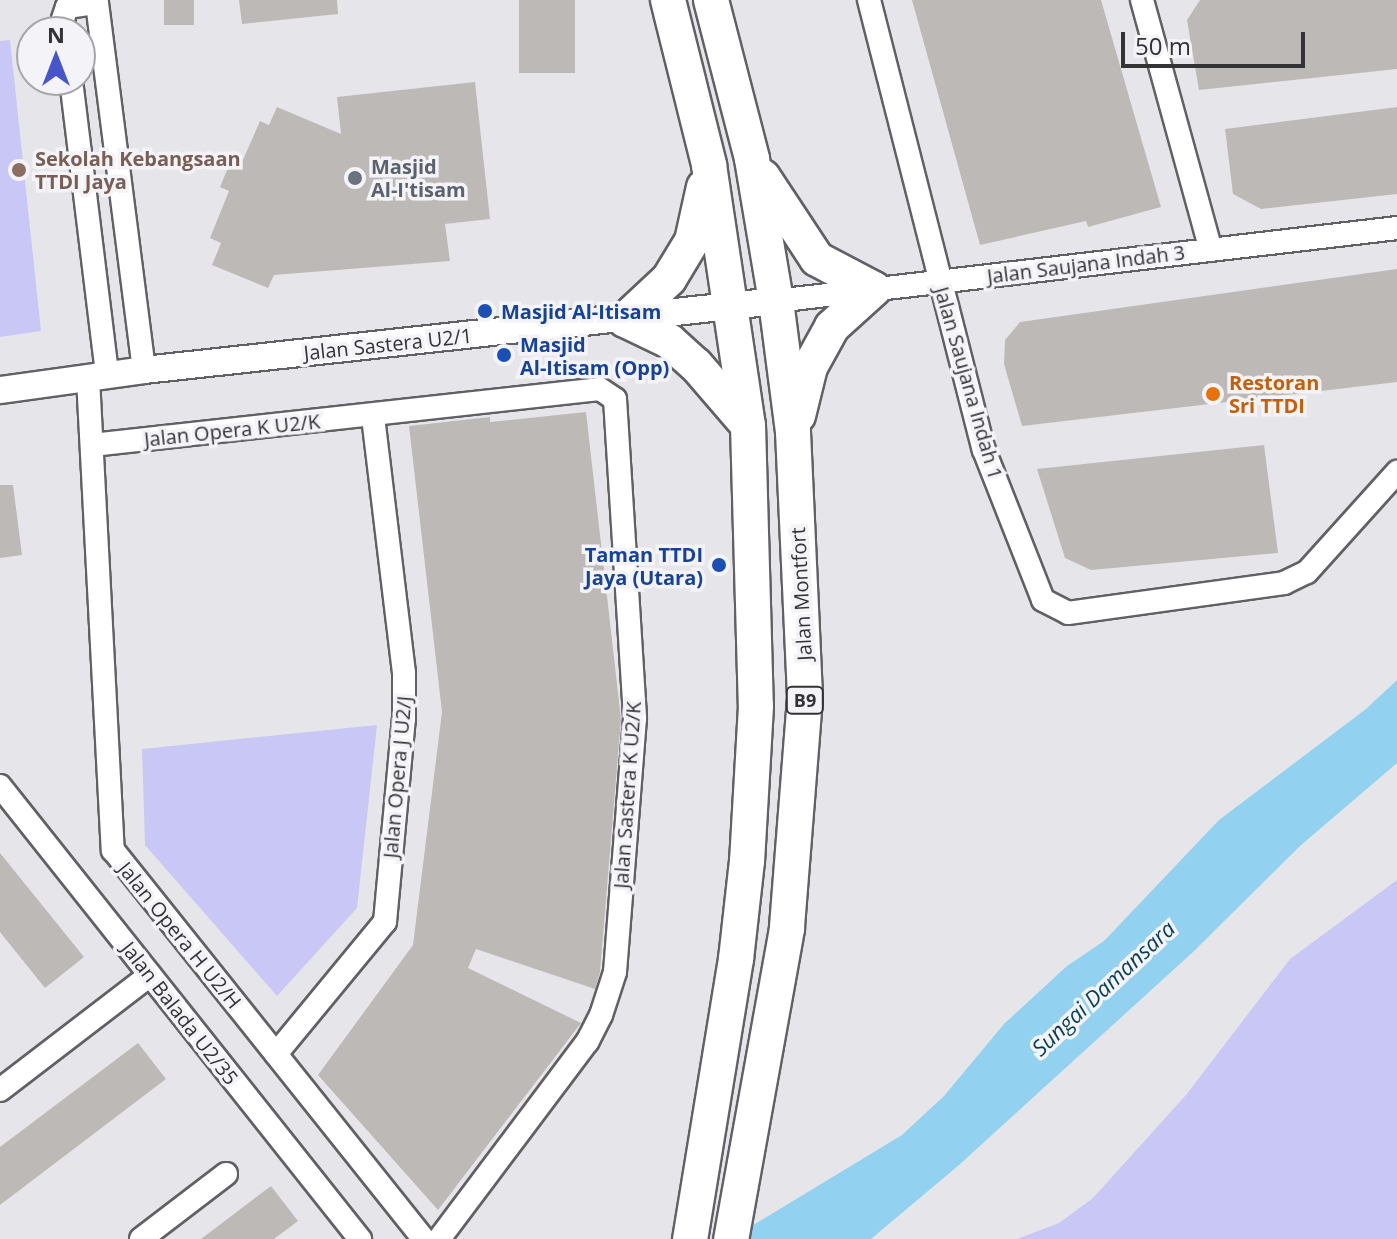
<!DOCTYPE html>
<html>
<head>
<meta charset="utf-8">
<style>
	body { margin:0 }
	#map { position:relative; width:1397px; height:1239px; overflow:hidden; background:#e6e6ea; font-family:"Open Sans",sans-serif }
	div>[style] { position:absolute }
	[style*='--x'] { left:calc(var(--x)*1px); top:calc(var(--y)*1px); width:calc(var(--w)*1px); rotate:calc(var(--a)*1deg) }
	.green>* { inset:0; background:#c8c7f6 }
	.water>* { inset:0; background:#92d2f0 }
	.building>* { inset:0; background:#bdb9b6; transform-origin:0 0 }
	.roads { filter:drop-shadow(2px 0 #616165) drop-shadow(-2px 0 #616165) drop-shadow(0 2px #616165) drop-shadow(0 -2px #616165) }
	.minor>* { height:22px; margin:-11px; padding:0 11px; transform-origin:11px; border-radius:11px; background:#fff }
	.tertiary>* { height:26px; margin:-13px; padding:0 13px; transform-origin:13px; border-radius:13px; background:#fff }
	.primary>* { height:34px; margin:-17px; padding:0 17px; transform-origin:17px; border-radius:17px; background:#fff }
	.dots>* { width:22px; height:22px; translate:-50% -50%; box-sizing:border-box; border:4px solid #f3f3f8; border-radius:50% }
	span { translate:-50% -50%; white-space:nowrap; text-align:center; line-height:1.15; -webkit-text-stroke:7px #f3f3f8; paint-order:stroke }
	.shield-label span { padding:2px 6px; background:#f3f3f8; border:2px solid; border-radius:6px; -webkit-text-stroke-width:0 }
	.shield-label { font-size:18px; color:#333335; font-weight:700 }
	.education-label { font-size:20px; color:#785e54; font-weight:700 }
	.left { translate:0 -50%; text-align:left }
	.worship-label { font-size:20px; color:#5b616d; font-weight:700 }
	.street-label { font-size:20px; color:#333335 }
	.transit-label { font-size:20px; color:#164399; font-weight:700 }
	.right { translate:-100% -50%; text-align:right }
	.food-label { font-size:20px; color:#c56008; font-weight:700 }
	.water-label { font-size:22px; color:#063f54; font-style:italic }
	.north { position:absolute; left:16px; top:16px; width:80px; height:80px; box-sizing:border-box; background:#f3f3f8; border:2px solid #a6a6aa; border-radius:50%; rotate:0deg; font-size:22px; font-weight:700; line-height:32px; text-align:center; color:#333335 }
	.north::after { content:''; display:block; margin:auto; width:28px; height:36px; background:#4755ca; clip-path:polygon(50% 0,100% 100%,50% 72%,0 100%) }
	.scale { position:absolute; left:1121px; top:32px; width:184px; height:36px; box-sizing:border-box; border:4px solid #333335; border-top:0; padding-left:10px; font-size:24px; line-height:28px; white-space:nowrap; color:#333335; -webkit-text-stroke:6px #f3f3f8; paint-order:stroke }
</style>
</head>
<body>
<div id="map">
	<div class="green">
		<i style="clip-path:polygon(10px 40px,41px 331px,0 337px,0 41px)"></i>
		<i style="clip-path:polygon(377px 725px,357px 908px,277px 996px,145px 845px,142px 749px)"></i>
		<i style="clip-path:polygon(1397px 880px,1397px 1239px,1017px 1239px,1059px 1223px,1093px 1198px,1186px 1095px,1290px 959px)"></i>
	</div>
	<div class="water">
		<i style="clip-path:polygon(1397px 680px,1397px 763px,1300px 846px,1193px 952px,959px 1165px,871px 1239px,730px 1239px,902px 1135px,944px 1096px,1004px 1024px,1067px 966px,1104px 941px,1219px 820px,1366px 709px)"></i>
	</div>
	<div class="building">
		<i style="left:164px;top:0;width:30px;height:25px"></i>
		<i style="clip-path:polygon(239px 0,337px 0,338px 14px,242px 24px)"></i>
		<i style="left:519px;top:0;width:56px;height:73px"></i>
		<i style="clip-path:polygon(912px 0,1101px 0,1161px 207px,1088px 227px,1086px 221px,980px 245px)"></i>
		<i style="clip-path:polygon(1200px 0,1397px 0,1397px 69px,1199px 90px,1187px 20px)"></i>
		<i style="clip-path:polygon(475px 82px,490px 219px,445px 224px,450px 261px,274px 275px,268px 288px,212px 265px,221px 243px,210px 238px,229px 191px,220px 187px,229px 165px,239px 169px,260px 121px,269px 125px,277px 107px,341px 134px,337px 97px)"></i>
		<i style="clip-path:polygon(1397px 107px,1397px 194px,1261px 209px,1233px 194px,1225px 129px)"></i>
		<i style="clip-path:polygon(1397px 269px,1397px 382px,1022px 426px,1004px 364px,1005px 340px,1020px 322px)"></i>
		<i style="clip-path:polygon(586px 412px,621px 719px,600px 972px,595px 989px,476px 949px,468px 968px,581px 1023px,438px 1210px,318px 1075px,413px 945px,442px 712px,409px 426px,490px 417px,490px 422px)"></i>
		<i style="clip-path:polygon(1264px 445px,1278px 553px,1091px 570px,1065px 558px,1037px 469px)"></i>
		<i style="clip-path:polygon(0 485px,13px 485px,22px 555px,0 558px)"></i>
		<i style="clip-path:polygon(0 853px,84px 957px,45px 988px,0 932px)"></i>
		<i style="clip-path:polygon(138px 1043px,166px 1079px,0 1205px,0 1147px)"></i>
		<i style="clip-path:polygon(271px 1186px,298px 1221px,274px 1239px,201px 1239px)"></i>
	</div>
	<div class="roads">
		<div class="minor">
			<i style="--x:869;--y:0;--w:464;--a:75.7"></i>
			<i style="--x:984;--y:450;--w:161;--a:68.5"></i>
			<i style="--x:1043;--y:600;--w:28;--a:27"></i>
			<i style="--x:1068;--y:613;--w:218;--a:-7.9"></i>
			<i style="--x:1284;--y:583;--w:25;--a:-26"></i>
			<i style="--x:1307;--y:572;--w:135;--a:-48"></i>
			<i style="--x:1142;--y:0;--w:259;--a:74.6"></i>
			<i style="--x:65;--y:32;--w:13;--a:-99"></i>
			<i style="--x:63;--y:19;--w:13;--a:-72"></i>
			<i style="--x:67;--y:7;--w:30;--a:-8"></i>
			<i style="--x:97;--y:3;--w:370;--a:82.7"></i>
			<i style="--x:71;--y:80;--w:297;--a:83"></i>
			<i style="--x:776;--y:301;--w:625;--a:-6.7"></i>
			<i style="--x:88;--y:378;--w:473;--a:87"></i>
			<i style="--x:113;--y:850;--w:497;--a:51.4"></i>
			<i style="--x:92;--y:445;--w:511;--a:-6.29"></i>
			<i style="--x:600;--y:389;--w:18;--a:34"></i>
			<i style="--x:615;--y:399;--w:320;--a:86.4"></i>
			<i style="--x:635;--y:718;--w:255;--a:94.5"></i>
			<i style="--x:615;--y:972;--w:45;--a:108"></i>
			<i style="--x:601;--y:1015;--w:30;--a:117"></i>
			<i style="--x:587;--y:1042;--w:246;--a:126.9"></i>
			<i style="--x:0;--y:786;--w:579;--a:51.53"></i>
			<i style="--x:276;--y:1054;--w:171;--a:-50.5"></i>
			<i style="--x:385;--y:922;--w:204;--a:-84.7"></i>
			<i style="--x:404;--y:719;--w:46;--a:-90"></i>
			<i style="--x:404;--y:673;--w:260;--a:-96.9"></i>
			<i style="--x:0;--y:1090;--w:189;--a:-37.5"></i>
			<i style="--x:141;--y:1239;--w:107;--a:-37.4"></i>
		</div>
		<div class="tertiary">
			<i style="--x:0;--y:390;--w:145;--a:-7.9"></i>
			<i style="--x:144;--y:370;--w:636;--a:-6.23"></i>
		</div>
		<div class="primary">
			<i style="--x:668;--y:0;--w:170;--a:76"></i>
			<i style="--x:709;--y:165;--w:263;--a:81.5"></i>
			<i style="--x:748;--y:425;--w:281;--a:88.4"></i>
			<i style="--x:756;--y:706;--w:155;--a:93.3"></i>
			<i style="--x:747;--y:861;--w:99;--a:96.4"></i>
			<i style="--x:736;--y:959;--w:284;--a:99.3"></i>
			<i style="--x:711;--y:0;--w:164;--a:75.5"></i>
			<i style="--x:752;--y:159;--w:144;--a:80.4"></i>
			<i style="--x:776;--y:301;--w:132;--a:82.6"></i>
			<i style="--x:793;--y:432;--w:266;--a:87.4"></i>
			<i style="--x:805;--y:698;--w:232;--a:94.5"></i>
			<i style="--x:787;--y:929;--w:315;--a:100.2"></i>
			<i style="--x:763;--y:177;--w:98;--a:56.6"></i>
			<i style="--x:817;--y:259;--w:64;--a:27.8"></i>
			<i style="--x:874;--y:289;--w:57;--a:137.9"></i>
			<i style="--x:832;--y:327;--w:46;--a:118.8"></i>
			<i style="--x:810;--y:367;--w:50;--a:103.8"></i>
			<i style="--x:704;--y:187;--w:55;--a:102.5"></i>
			<i style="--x:692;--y:241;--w:44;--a:121.2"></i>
			<i style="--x:669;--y:279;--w:60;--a:137"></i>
			<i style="--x:625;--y:320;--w:49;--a:25.5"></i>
			<i style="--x:669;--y:341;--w:36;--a:42"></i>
			<i style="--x:696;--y:365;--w:78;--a:49.2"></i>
		</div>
	</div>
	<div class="dots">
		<i style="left:19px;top:170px;background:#8d6e63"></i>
		<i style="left:355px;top:178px;background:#6b7280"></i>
		<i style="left:485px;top:311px;background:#1a4fb4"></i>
		<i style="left:504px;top:355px;background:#1a4fb4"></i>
		<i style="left:1213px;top:394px;background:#e8710a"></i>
		<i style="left:719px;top:565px;background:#1a4fb4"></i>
	</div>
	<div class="shield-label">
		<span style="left:805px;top:700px">B9</span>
	</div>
	<div class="education-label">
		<span class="left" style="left:35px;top:170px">Sekolah Kebangsaan<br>TTDI Jaya</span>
	</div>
	<div class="worship-label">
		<span class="left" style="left:371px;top:178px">Masjid<br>Al-I'tisam</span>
	</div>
	<div class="street-label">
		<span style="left:1086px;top:264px;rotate:-7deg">Jalan Saujana Indah 3</span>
		<span style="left:388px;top:344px;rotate:-6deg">Jalan Sastera U2/1</span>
		<span style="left:969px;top:383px;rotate:74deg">Jalan Saujana Indah 1</span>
		<span style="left:232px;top:430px;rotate:-6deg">Jalan Opera K U2/K</span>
		<span style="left:801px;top:594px;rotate:-93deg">Jalan Montfort</span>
		<span style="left:397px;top:777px;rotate:-85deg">Jalan Opera J U2/J</span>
		<span style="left:627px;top:795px;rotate:-86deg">Jalan Sastera K U2/K</span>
		<span style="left:180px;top:935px;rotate:51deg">Jalan Opera H U2/H</span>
		<span style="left:180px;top:1013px;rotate:52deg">Jalan Balada U2/35</span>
	</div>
	<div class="transit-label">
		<span class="left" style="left:501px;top:311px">Masjid Al-Itisam</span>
		<span class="left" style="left:520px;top:356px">Masjid<br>Al-Itisam (Opp)</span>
		<span class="right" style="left:703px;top:566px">Taman TTDI<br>Jaya (Utara)</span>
	</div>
	<div class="food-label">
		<span class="left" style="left:1229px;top:394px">Restoran<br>Sri TTDI</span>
	</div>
	<div class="water-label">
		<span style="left:1103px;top:988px;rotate:-43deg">Sungai Damansara</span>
	</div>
	<div class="north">N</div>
	<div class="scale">50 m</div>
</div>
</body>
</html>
